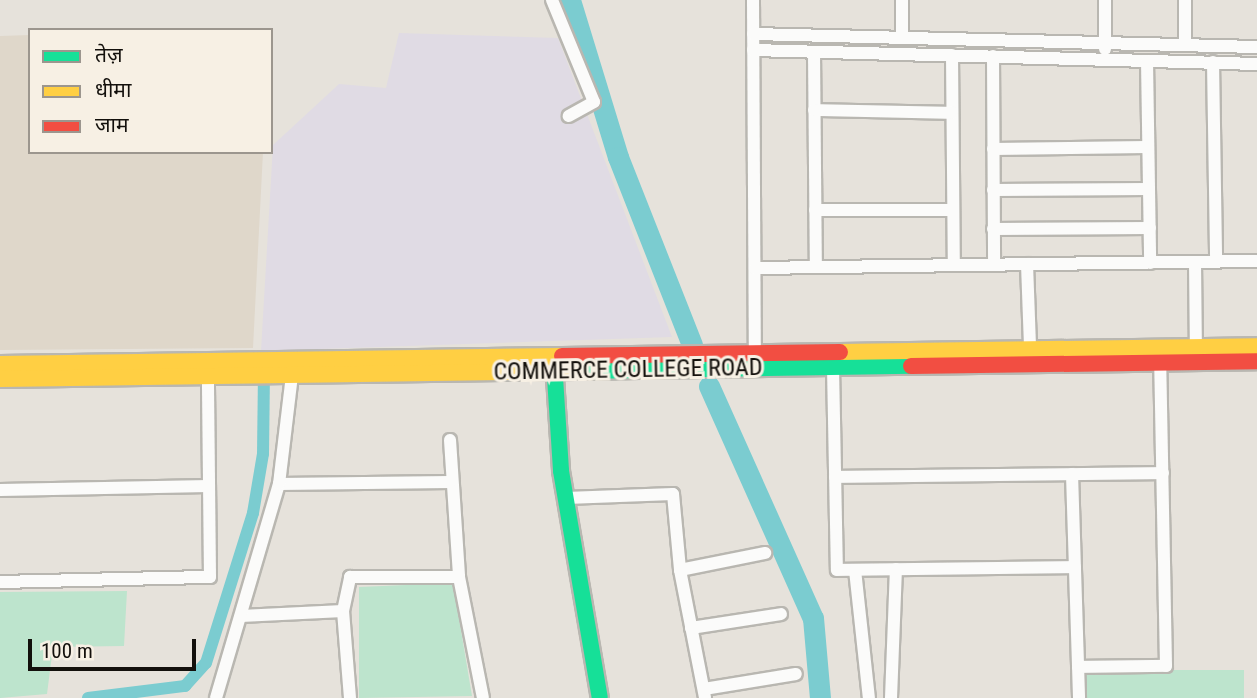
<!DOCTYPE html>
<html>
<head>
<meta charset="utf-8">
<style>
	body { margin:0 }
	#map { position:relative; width:1257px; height:698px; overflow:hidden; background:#e6e2db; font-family:"Roboto Condensed","Noto Sans Devanagari",sans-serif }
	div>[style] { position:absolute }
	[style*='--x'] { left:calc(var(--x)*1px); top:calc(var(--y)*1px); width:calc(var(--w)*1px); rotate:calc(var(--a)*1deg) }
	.built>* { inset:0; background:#dfd7ca }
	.medical>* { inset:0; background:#e0dbe4 }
	.green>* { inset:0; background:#bde4cd; transform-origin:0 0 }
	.canal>* { height:12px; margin:-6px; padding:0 6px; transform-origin:6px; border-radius:6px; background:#7bccd0 }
	.river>* { height:21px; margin:-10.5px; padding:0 10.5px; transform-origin:10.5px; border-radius:10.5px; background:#7bccd0 }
	.roads { filter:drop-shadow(2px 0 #b9b7b1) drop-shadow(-2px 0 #b9b7b1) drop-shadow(0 2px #b9b7b1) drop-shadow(0 -2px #b9b7b1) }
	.street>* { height:12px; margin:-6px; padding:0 6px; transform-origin:6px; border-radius:6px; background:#fbfbfa }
	.fast>* { height:16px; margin:-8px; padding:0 8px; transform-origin:8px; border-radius:8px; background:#16e098 }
	.slow>* { height:16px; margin:-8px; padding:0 8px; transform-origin:8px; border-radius:8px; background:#ffcf43 }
	.jam>* { height:16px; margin:-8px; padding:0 8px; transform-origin:8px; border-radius:8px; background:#f24e42 }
	span { translate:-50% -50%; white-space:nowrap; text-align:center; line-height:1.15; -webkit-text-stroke:6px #f7f0e4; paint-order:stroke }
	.street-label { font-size:24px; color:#13100c }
	.legend { position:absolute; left:28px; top:28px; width:245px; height:126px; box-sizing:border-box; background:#f7f0e4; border:2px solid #9c968e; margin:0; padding:9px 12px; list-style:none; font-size:21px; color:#13100c }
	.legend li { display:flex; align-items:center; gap:14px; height:35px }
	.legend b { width:35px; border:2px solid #9c968e }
	.scale { position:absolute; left:28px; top:639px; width:168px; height:32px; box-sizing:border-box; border:4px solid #13100c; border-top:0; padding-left:9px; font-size:21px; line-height:24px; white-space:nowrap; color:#13100c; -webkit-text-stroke:5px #f7f0e4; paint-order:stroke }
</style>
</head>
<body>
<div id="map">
	<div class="built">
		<i style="clip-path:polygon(30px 35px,30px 152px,263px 152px,253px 348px,0 350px,0 36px)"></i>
	</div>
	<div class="medical">
		<i style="clip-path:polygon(399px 33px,558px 38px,672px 337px,261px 351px,273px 145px,339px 84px,386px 88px)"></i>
	</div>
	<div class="green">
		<i style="clip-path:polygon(453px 583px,472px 696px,359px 698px,359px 587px)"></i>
		<i style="clip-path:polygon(127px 591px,124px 646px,53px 647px,47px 694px,0 698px,0 592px)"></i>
		<i style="left:1244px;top:670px;width:28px;height:161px;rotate:90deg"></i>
	</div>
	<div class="canal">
		<i style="--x:88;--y:698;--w:98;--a:-7.1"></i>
		<i style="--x:185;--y:686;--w:31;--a:-48"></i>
		<i style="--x:206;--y:663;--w:157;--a:-72.6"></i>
		<i style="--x:253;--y:513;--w:60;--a:-80.4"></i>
		<i style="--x:263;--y:454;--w:79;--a:-89.3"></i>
	</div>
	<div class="river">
		<i style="--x:570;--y:0;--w:164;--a:73"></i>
		<i style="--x:618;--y:157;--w:202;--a:68.5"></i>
		<i style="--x:709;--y:386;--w:254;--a:65.9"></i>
		<i style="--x:813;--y:618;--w:80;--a:85"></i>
	</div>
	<div class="roads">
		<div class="street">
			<i style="--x:552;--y:0;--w:110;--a:67.6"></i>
			<i style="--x:594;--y:102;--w:29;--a:151"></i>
			<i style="--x:753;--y:0;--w:360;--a:89.7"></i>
			<i style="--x:1185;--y:0;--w:45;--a:90"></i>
			<i style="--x:753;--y:34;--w:504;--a:1.48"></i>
			<i style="--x:902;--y:38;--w:38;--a:-90"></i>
			<i style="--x:1105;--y:49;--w:49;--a:-90"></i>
			<i style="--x:753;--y:50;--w:504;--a:1.59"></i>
			<i style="--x:814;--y:52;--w:215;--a:89.5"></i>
			<i style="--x:952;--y:55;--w:210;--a:89.5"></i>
			<i style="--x:993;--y:56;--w:209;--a:89.7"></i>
			<i style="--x:1147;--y:61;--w:202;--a:89.1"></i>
			<i style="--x:1213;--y:62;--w:200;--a:89.1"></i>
			<i style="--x:814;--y:110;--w:138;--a:1.2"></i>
			<i style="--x:993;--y:149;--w:154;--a:-0.7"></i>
			<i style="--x:993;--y:190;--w:156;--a:-0.4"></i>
			<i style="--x:815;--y:210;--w:138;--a:0"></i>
			<i style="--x:993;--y:229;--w:157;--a:-0.4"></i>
			<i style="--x:1195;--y:262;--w:93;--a:89.4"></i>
			<i style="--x:1027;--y:264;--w:82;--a:87.9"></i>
			<i style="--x:755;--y:268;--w:502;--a:-0.8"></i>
			<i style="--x:833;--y:367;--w:203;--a:88.9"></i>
			<i style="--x:837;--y:570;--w:238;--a:-0.7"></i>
			<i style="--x:450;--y:440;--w:137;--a:86.2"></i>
			<i style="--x:459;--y:577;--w:123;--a:78.8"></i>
			<i style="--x:1072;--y:474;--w:224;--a:88.2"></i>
			<i style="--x:835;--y:477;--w:328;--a:-0.7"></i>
			<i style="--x:279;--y:484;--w:171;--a:-0.7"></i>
			<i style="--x:0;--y:490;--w:209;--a:-1.1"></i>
			<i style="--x:566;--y:498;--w:107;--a:-2.1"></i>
			<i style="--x:673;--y:494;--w:76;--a:84.7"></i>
			<i style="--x:680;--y:570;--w:130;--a:78.9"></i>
			<i style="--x:680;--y:570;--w:87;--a:-11.3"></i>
			<i style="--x:855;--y:570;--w:129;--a:83.8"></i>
			<i style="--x:0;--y:582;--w:210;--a:-1.4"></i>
			<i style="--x:210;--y:577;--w:201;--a:-90.6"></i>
			<i style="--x:241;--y:616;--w:102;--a:-2.8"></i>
			<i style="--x:691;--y:628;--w:91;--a:-8.8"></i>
			<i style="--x:1078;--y:667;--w:88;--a:-0.7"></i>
			<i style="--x:1166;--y:666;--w:303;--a:-91.1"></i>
			<i style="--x:704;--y:689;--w:93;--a:-9.3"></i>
			<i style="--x:216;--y:698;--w:223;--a:-73.6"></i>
			<i style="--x:279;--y:484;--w:119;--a:-83.2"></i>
			<i style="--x:350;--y:698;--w:87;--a:-94.6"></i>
			<i style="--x:343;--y:611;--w:35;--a:-78"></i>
			<i style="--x:350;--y:577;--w:109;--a:0"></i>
			<i style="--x:891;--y:698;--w:129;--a:-87.8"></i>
		</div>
		<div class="fast">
			<i style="--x:554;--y:362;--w:109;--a:86.3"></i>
			<i style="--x:561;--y:471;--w:230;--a:80.3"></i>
			<i style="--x:576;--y:371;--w:335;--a:-0.9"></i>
		</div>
		<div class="slow">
			<i style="--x:840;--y:352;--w:417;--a:-0.8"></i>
			<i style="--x:0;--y:364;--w:562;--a:-0.82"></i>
			<i style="--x:0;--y:379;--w:576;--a:-0.8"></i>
		</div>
		<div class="jam">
			<i style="--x:562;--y:356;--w:278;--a:-0.8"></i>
			<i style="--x:911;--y:366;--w:346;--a:-0.8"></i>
		</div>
	</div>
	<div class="street-label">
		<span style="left:628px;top:370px;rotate:-1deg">COMMERCE COLLEGE ROAD</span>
	</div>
	<ul class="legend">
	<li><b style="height:9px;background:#16e098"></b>तेज़</li>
	<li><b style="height:9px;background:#ffcf43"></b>धीमा</li>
	<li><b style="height:9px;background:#f24e42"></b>जाम</li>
	</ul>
	<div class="scale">100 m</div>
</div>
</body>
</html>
